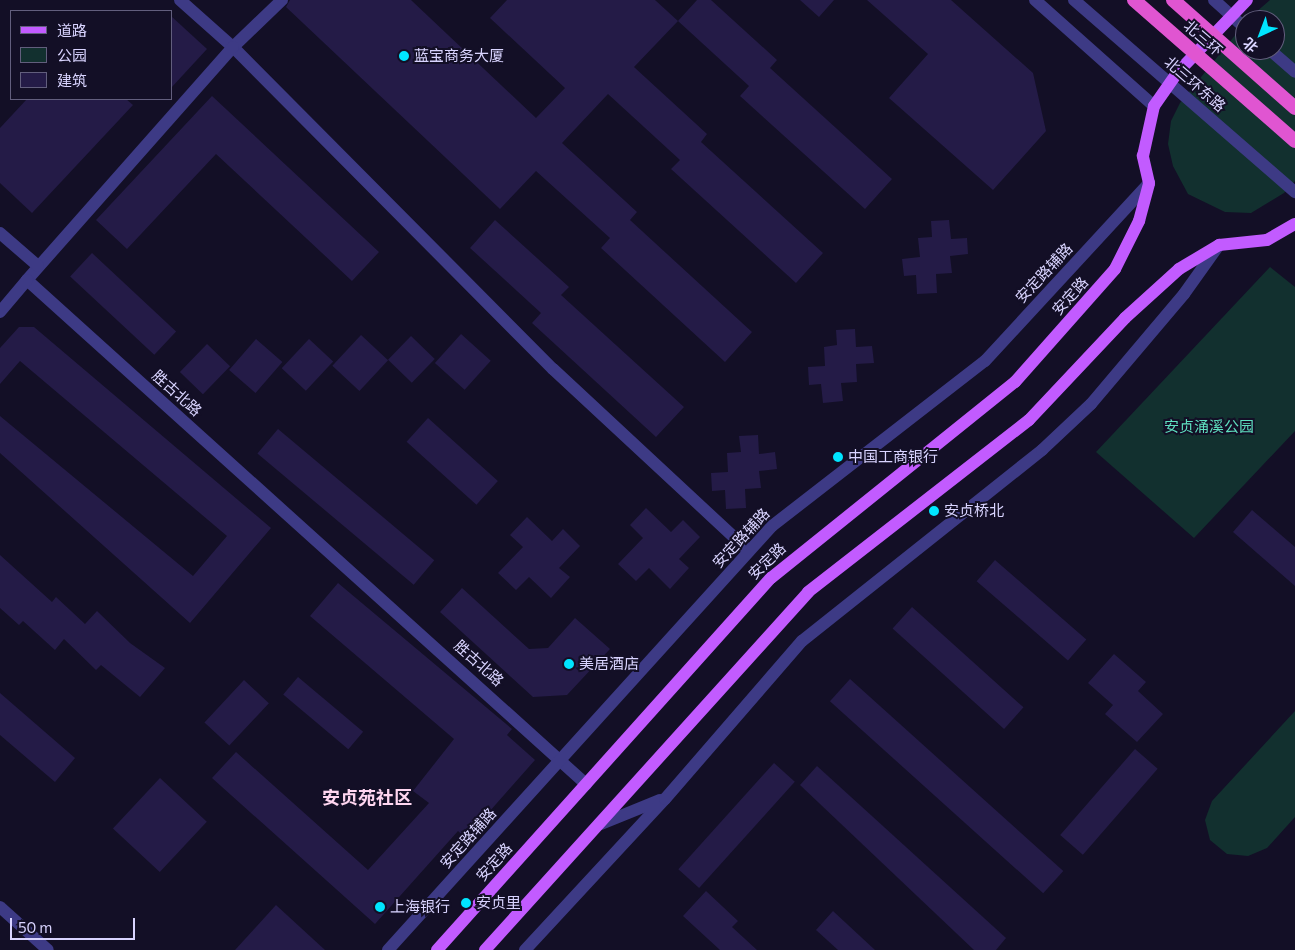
<!DOCTYPE html>
<html>
<head>
<meta charset="utf-8">
<style>
	body { margin:0 }
	#map { position:relative; width:1295px; height:950px; overflow:hidden; background:#130f26; font-family:Commissioner,"Noto Sans SC",sans-serif }
	div>[style] { position:absolute }
	[style*='--x'] { left:calc(var(--x)*1px); top:calc(var(--y)*1px); width:calc(var(--w)*1px); rotate:calc(var(--a)*1deg) }
	.green>* { inset:0; background:#12302f }
	.building>* { inset:0; background:#241b47; transform-origin:0 0 }
	.minor>* { height:12px; margin:-6px; padding:0 6px; transform-origin:6px; border-radius:6px; background:#3d3a85 }
	.tertiary>* { height:12px; margin:-6px; padding:0 6px; transform-origin:6px; border-radius:6px; background:#3d3a85 }
	.primary>* { height:12px; margin:-6px; padding:0 6px; transform-origin:6px; border-radius:6px; background:#c25bff }
	.trunk>* { height:14px; margin:-7px; padding:0 7px; transform-origin:7px; border-radius:7px; background:#e055d1 }
	.dots>* { width:14px; height:14px; translate:-50% -50%; box-sizing:border-box; border:2px solid #130f26; border-radius:50% }
	span { translate:-50% -50%; white-space:nowrap; text-align:center; line-height:1.15; -webkit-text-stroke:4px #130f26; paint-order:stroke }
	.street-label { font-size:15px; color:#d9d4ff }
	.poi-label { font-size:15px; color:#d9d4ff }
	.left { translate:0 -50%; text-align:left }
	.park-label { font-size:15px; color:#5fe0c0 }
	.quarter-label { font-size:18px; color:#ffd6f0; font-weight:700 }
	.legend { position:absolute; left:10px; top:10px; width:162px; height:90px; box-sizing:border-box; background:#130f26; border:1px solid #625e7d; margin:0; padding:6px 9px; list-style:none; font-size:15px; color:#d9d4ff }
	.legend li { display:flex; align-items:center; gap:10px; height:25px }
	.legend b { width:25px; border:1px solid #625e7d }
	.north { position:absolute; left:1235px; top:10px; width:50px; height:50px; box-sizing:border-box; background:#130f26; border:1px solid #625e7d; border-radius:50%; rotate:223deg; font-size:14px; font-weight:700; line-height:20px; text-align:center; color:#d9d4ff }
	.north::after { content:''; display:block; margin:auto; width:18px; height:22px; background:#00e5ff; clip-path:polygon(50% 0,100% 100%,50% 72%,0 100%) }
	.scale { position:absolute; left:10px; top:918px; width:125px; height:22px; box-sizing:border-box; border:2px solid #d9d4ff; border-top:0; padding-left:6px; font-size:15px; line-height:18px; white-space:nowrap; color:#d9d4ff; -webkit-text-stroke:4px #130f26; paint-order:stroke }
</style>
</head>
<body>
<div id="map">
	<div class="green">
		<i style="clip-path:polygon(1270px 0,1295px 0,1295px 181px,1284px 193px,1251px 213px,1225px 212px,1188px 194px,1173px 166px,1168px 144px,1171px 121px,1180px 103px,1245px 23px,1245px 50px,1275px 50px,1275px 20px,1247px 20px)"></i>
		<i style="clip-path:polygon(1270px 267px,1295px 287px,1295px 431px,1194px 538px,1096px 452px)"></i>
		<i style="clip-path:polygon(1295px 711px,1295px 817px,1267px 848px,1248px 856px,1227px 854px,1210px 840px,1205px 820px,1212px 801px)"></i>
	</div>
	<div class="building">
		<i style="clip-path:polygon(290px 0,411px 0,536px 118px,565px 88px,490px 18px,507px 0,655px 0,678px 21px,634px 67px,707px 134px,701px 142px,823px 253px,796px 283px,671px 169px,680px 160px,608px 94px,562px 143px,637px 212px,630px 220px,752px 332px,725px 362px,601px 248px,610px 238px,536px 171px,500px 209px,286px 7px)"></i>
		<i style="clip-path:polygon(697px 0,711px 0,777px 60px,770px 68px,892px 179px,865px 209px,740px 96px,749px 86px,678px 21px)"></i>
		<i style="clip-path:polygon(800px 0,834px 0,819px 17px)"></i>
		<i style="clip-path:polygon(867px 0,951px 0,1033px 73px,1046px 131px,993px 190px,889px 98px,928px 54px)"></i>
		<i style="clip-path:polygon(171px 16px,207px 49px,171px 88px)"></i>
		<i style="clip-path:polygon(212px 96px,379px 252px,352px 281px,216px 154px,127px 249px,96px 220px)"></i>
		<i style="clip-path:polygon(27px 99px,126px 99px,133px 105px,32px 213px,0 183px,0 128px)"></i>
		<i style="clip-path:polygon(495px 220px,569px 287px,561px 295px,684px 407px,656px 437px,532px 323px,541px 313px,470px 248px)"></i>
		<i style="clip-path:polygon(949px 220px,951px 239px,967px 238px,968px 254px,950px 256px,952px 273px,936px 274px,937px 293px,917px 294px,916px 275px,904px 276px,902px 259px,920px 257px,918px 238px,932px 237px,931px 221px)"></i>
		<i style="left:92px;top:253px;width:115px;height:32px;rotate:43deg"></i>
		<i style="clip-path:polygon(19px 327px,34px 327px,271px 528px,190px 623px,0 453px,0 416px,193px 576px,227px 536px,20px 361px,0 384px,0 348px)"></i>
		<i style="clip-path:polygon(855px 329px,856px 347px,872px 346px,874px 363px,856px 364px,857px 382px,841px 383px,843px 401px,823px 403px,821px 384px,809px 385px,808px 367px,825px 366px,824px 347px,837px 345px,836px 330px)"></i>
		<i style="left:461px;top:334px;width:40px;height:39px;rotate:42deg"></i>
		<i style="left:361px;top:335px;width:37px;height:42px;rotate:43deg"></i>
		<i style="left:411px;top:336px;width:33px;height:33px;rotate:44deg"></i>
		<i style="left:256px;top:339px;width:35px;height:41px;rotate:41deg"></i>
		<i style="left:309px;top:339px;width:33px;height:40px;rotate:43deg"></i>
		<i style="left:207px;top:344px;width:32px;height:39px;rotate:44deg"></i>
		<i style="left:428px;top:418px;width:94px;height:32px;rotate:42deg"></i>
		<i style="left:278px;top:429px;width:204px;height:32px;rotate:40deg"></i>
		<i style="clip-path:polygon(758px 435px,759px 454px,775px 452px,777px 469px,759px 471px,761px 488px,745px 489px,746px 508px,726px 509px,725px 490px,712px 491px,711px 473px,728px 472px,727px 453px,741px 452px,739px 436px)"></i>
		<i style="clip-path:polygon(646px 508px,671px 532px,683px 520px,700px 537px,679px 559px,689px 568px,670px 589px,649px 568px,636px 581px,618px 564px,643px 538px,630px 525px)"></i>
		<i style="clip-path:polygon(1252px 510px,1295px 547px,1295px 586px,1233px 532px)"></i>
		<i style="clip-path:polygon(527px 517px,552px 541px,563px 529px,580px 546px,559px 568px,570px 577px,551px 598px,529px 577px,516px 590px,498px 573px,523px 547px,510px 535px)"></i>
		<i style="clip-path:polygon(0 555px,52px 602px,56px 597px,85px 624px,97px 611px,130px 643px,165px 668px,140px 697px,101px 665px,96px 670px,64px 639px,55px 650px,23px 621px,19px 625px,0 608px)"></i>
		<i style="left:995px;top:560px;width:121px;height:28px;rotate:41deg"></i>
		<i style="clip-path:polygon(338px 583px,512px 729px,507px 735px,535px 760px,466px 838px,458px 831px,375px 924px,212px 778px,236px 752px,368px 870px,429px 803px,413px 791px,454px 739px,310px 616px)"></i>
		<i style="clip-path:polygon(462px 588px,529px 649px,548px 648px,575px 618px,610px 649px,567px 695px,533px 697px,440px 612px)"></i>
		<i style="left:912px;top:607px;width:150px;height:29px;rotate:42deg"></i>
		<i style="clip-path:polygon(1114px 654px,1146px 682px,1138px 691px,1163px 714px,1137px 742px,1105px 714px,1113px 705px,1088px 683px)"></i>
		<i style="left:298px;top:677px;width:85px;height:23px;rotate:40deg"></i>
		<i style="left:850px;top:679px;width:287px;height:30px;rotate:42deg"></i>
		<i style="left:244px;top:680px;width:34px;height:58px;rotate:43deg"></i>
		<i style="clip-path:polygon(0 693px,75px 758px,55px 782px,0 735px)"></i>
		<i style="left:1135px;top:749px;width:30px;height:114px;rotate:41deg"></i>
		<i style="left:774px;top:763px;width:28px;height:143px;rotate:42deg"></i>
		<i style="clip-path:polygon(817px 766px,1006px 938px,996px 950px,974px 950px,800px 785px)"></i>
		<i style="left:160px;top:778px;width:64px;height:69px;rotate:43deg"></i>
		<i style="clip-path:polygon(706px 891px,738px 921px,732px 927px,757px 950px,720px 950px,683px 916px)"></i>
		<i style="clip-path:polygon(276px 905px,325px 950px,235px 950px)"></i>
		<i style="clip-path:polygon(833px 911px,875px 950px,838px 950px,816px 930px)"></i>
	</div>
	<div class="minor">
		<i style="--x:180;--y:0;--w:71;--a:41.6"></i>
		<i style="--x:233;--y:47;--w:454;--a:45.2"></i>
		<i style="--x:553;--y:369;--w:267;--a:42.9"></i>
		<i style="--x:282;--y:0;--w:68;--a:136.2"></i>
		<i style="--x:233;--y:47;--w:311;--a:131.5"></i>
		<i style="--x:27;--y:280;--w:753;--a:42.04"></i>
		<i style="--x:0;--y:233;--w:50;--a:41"></i>
		<i style="--x:0;--y:312;--w:42;--a:-49.8"></i>
		<i style="--x:0;--y:907;--w:64;--a:41.9"></i>
	</div>
	<div class="tertiary">
		<i style="--x:1035;--y:0;--w:159;--a:41.7"></i>
		<i style="--x:1074;--y:0;--w:293;--a:41"></i>
		<i style="--x:1214;--y:0;--w:42;--a:42.1"></i>
		<i style="--x:1270;--y:50;--w:33;--a:41"></i>
		<i style="--x:601;--y:824;--w:64;--a:-22.1"></i>
		<i style="--x:388;--y:950;--w:572;--a:-47.83"></i>
		<i style="--x:772;--y:526;--w:269;--a:-37.8"></i>
		<i style="--x:985;--y:361;--w:242;--a:-47.3"></i>
		<i style="--x:525;--y:950;--w:206;--a:-47.2"></i>
		<i style="--x:665;--y:799;--w:209;--a:-49.1"></i>
		<i style="--x:802;--y:641;--w:307;--a:-38.5"></i>
		<i style="--x:1042;--y:450;--w:67;--a:-43.2"></i>
		<i style="--x:1091;--y:404;--w:144;--a:-49.8"></i>
		<i style="--x:1184;--y:294;--w:60;--a:-54.5"></i>
	</div>
	<div class="primary">
		<i style="--x:437;--y:950;--w:500;--a:-48.1"></i>
		<i style="--x:771;--y:578;--w:313;--a:-38.8"></i>
		<i style="--x:1015;--y:382;--w:151;--a:-48.5"></i>
		<i style="--x:1115;--y:269;--w:54;--a:-63.4"></i>
		<i style="--x:1139;--y:221;--w:39;--a:-75"></i>
		<i style="--x:1149;--y:183;--w:28;--a:-103"></i>
		<i style="--x:1143;--y:156;--w:51;--a:-77.6"></i>
		<i style="--x:1154;--y:106;--w:40;--a:-55.1"></i>
		<i style="--x:1177;--y:73;--w:101;--a:-46.2"></i>
		<i style="--x:485;--y:950;--w:482;--a:-47.9"></i>
		<i style="--x:808;--y:592;--w:280;--a:-37.9"></i>
		<i style="--x:1029;--y:420;--w:140;--a:-46.7"></i>
		<i style="--x:1125;--y:318;--w:73;--a:-42.2"></i>
		<i style="--x:1179;--y:269;--w:47;--a:-31"></i>
		<i style="--x:1219;--y:245;--w:48;--a:-5.9"></i>
		<i style="--x:1267;--y:240;--w:32;--a:-30"></i>
	</div>
	<div class="trunk">
		<i style="--x:1134;--y:0;--w:214;--a:41.2"></i>
		<i style="--x:1173;--y:0;--w:163;--a:41.5"></i>
	</div>
	<div class="dots">
		<i style="left:404px;top:56px;background:#00e5ff"></i>
		<i style="left:838px;top:457px;background:#00e5ff"></i>
		<i style="left:934px;top:511px;background:#00e5ff"></i>
		<i style="left:569px;top:664px;background:#00e5ff"></i>
		<i style="left:466px;top:903px;background:#00e5ff"></i>
		<i style="left:380px;top:907px;background:#00e5ff"></i>
	</div>
	<div class="street-label">
		<span style="left:1203px;top:38px;rotate:41deg">北三环</span>
		<span style="left:1195px;top:84px;rotate:41deg">北三环东路</span>
		<span style="left:1044px;top:273px;rotate:-47deg">安定路辅路</span>
		<span style="left:1070px;top:296px;rotate:-48deg">安定路</span>
		<span style="left:177px;top:393px;rotate:42deg">胜古北路</span>
		<span style="left:741px;top:538px;rotate:-47deg">安定路辅路</span>
		<span style="left:767px;top:561px;rotate:-44deg">安定路</span>
		<span style="left:479px;top:663px;rotate:42deg">胜古北路</span>
		<span style="left:468px;top:838px;rotate:-48deg">安定路辅路</span>
		<span style="left:494px;top:862px;rotate:-48deg">安定路</span>
	</div>
	<div class="poi-label">
		<span class="left" style="left:414px;top:56px">蓝宝商务大厦</span>
		<span class="left" style="left:848px;top:457px">中国工商银行</span>
		<span class="left" style="left:944px;top:511px">安贞桥北</span>
		<span class="left" style="left:579px;top:664px">美居酒店</span>
		<span class="left" style="left:476px;top:903px">安贞里</span>
		<span class="left" style="left:390px;top:907px">上海银行</span>
	</div>
	<div class="park-label">
		<span style="left:1209px;top:427px">安贞涌溪公园</span>
	</div>
	<div class="quarter-label">
		<span style="left:367px;top:797px">安贞苑社区</span>
	</div>
	<ul class="legend">
	<li><b style="height:6px;background:#c25bff"></b>道路</li>
	<li><b style="height:14px;background:#12302f"></b>公园</li>
	<li><b style="height:14px;background:#241b47"></b>建筑</li>
	</ul>
	<div class="north">北</div>
	<div class="scale">50 m</div>
</div>
</body>
</html>
